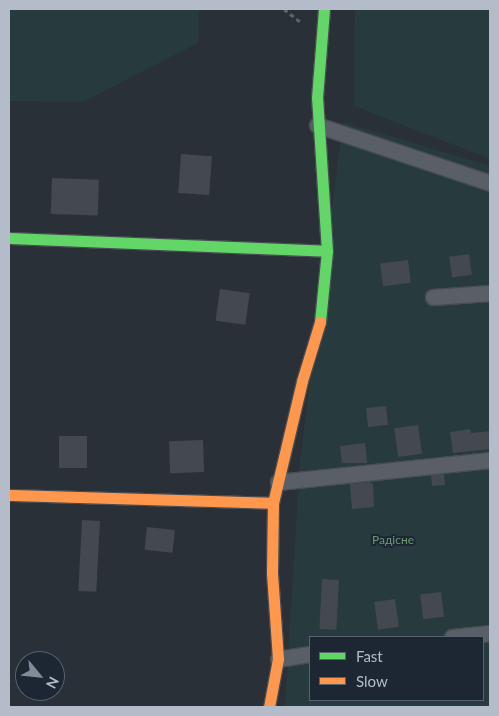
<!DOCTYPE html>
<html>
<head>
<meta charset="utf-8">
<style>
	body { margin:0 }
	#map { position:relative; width:499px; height:716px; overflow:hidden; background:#2a3038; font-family:Lato,sans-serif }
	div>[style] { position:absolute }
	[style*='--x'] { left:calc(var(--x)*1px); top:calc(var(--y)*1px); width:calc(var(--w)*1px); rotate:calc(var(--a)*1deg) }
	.green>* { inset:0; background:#273a3e }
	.building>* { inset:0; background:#444950; transform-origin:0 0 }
	.path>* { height:3px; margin-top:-1.5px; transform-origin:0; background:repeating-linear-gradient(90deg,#5d636a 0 4px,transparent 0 8px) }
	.roads { filter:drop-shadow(1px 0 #484c53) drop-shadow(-1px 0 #484c53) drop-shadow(0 1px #484c53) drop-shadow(0 -1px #484c53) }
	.street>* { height:15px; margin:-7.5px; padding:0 7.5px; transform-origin:7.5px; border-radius:7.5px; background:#5a5e66 }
	.fast>* { height:11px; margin:-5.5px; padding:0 5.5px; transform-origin:5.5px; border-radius:5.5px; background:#63d668 }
	.slow>* { height:11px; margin:-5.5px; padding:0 5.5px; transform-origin:5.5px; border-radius:5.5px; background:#ff974d }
	span { translate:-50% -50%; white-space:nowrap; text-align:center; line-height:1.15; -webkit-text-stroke:4px #1d2633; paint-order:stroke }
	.park-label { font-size:12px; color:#6b9a76 }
	.frame { position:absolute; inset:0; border:10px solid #b4bcc9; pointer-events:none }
	.legend { position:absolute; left:309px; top:636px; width:175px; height:65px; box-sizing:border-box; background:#1d2633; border:1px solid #59626f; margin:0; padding:6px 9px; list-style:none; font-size:15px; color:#b4bcc9 }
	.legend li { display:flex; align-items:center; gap:10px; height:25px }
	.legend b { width:25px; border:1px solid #59626f }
	.north { position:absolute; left:15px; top:651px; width:50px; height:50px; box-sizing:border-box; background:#1d2633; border:1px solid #59626f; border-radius:50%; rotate:118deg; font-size:14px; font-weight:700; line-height:20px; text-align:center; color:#b4bcc9 }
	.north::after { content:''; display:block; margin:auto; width:18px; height:22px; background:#848b96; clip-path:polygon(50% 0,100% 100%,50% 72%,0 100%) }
</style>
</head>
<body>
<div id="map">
	<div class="green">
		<i style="clip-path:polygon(9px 9px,199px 9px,198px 43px,83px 102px,9px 101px)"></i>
		<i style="clip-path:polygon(355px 9px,490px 9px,490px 159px,354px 106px)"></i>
		<i style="clip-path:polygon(evenodd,343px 122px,490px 166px,490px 707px,285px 707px,300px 460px,343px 122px,310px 637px,483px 637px,483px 700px,310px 700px,310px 637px)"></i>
	</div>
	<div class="building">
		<i style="left:181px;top:154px;width:31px;height:39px;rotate:4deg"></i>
		<i style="left:52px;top:178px;width:47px;height:36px;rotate:2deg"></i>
		<i style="left:469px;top:254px;width:21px;height:20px;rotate:82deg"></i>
		<i style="left:408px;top:260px;width:23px;height:28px;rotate:83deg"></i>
		<i style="left:220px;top:289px;width:30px;height:32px;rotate:8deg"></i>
		<i style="left:386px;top:406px;width:19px;height:20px;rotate:84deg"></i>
		<i style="left:418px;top:425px;width:29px;height:24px;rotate:82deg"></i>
		<i style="clip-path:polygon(470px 429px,471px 433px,490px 431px,490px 449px,453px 453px,450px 432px)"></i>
		<i style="left:59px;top:436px;width:28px;height:32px"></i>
		<i style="left:203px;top:440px;width:32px;height:34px;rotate:88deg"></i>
		<i style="clip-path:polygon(365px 443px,367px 463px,342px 463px,340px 446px)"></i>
		<i style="left:444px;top:474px;width:11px;height:13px;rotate:85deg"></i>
		<i style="clip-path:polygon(369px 482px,373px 484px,374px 507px,352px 509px,350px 484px)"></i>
		<i style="left:82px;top:520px;width:18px;height:71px;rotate:3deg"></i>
		<i style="left:147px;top:527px;width:28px;height:23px;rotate:6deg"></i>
		<i style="left:322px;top:579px;width:17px;height:50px;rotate:3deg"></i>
		<i style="left:441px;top:592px;width:25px;height:21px;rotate:83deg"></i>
		<i style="left:395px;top:599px;width:28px;height:21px;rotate:82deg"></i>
	</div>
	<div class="path">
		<i style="--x:284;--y:9;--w:24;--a:38"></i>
	</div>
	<div class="roads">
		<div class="street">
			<i style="--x:317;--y:125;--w:182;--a:18.5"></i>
			<i style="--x:433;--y:297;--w:57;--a:-4"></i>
			<i style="--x:278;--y:482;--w:213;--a:-5.9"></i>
			<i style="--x:452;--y:637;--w:38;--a:-6"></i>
			<i style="--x:278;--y:659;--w:32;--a:-9"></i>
		</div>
		<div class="fast">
			<i style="--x:9;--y:238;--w:318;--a:2.3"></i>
			<i style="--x:320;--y:322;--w:71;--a:-84.4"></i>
			<i style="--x:327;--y:251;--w:153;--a:-93.7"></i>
			<i style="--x:317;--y:98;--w:89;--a:-85.5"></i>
		</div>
		<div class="slow">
			<i style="--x:9;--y:495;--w:264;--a:1.7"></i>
			<i style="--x:269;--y:707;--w:49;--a:-79.4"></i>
			<i style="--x:278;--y:659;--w:86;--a:-94"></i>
			<i style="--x:272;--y:573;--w:70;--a:-89.2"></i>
			<i style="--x:273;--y:503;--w:125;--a:-76.6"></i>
			<i style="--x:302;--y:381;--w:62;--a:-73"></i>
		</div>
	</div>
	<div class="park-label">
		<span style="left:393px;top:540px">Радісне</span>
	</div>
	<div class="frame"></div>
	<ul class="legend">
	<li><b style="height:6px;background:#63d668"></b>Fast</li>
	<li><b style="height:6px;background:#ff974d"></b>Slow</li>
	</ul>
	<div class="north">N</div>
</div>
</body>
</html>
